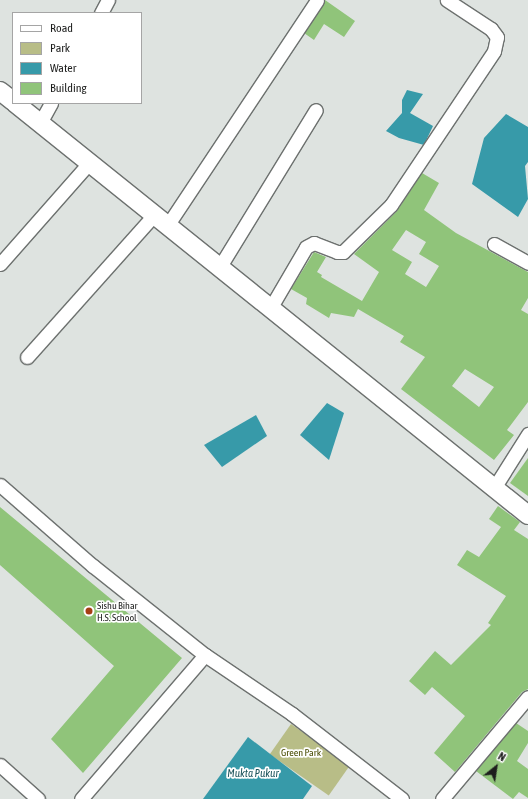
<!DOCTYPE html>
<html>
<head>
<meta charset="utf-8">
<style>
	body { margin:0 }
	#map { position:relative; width:528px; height:799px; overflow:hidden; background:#dee3e0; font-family:"Asap Condensed",sans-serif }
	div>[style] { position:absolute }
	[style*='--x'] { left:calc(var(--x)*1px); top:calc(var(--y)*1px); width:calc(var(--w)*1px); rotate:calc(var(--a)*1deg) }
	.green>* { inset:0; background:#b8bd87; transform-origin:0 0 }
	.water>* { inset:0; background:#379aa9 }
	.building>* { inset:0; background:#90c47a }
	.roads { filter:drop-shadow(1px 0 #6d716f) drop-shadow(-1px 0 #6d716f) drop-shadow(0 1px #6d716f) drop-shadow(0 -1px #6d716f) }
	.street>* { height:13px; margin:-6.5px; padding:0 6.5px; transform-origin:6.5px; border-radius:6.5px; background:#fff }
	.secondary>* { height:18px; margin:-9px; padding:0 9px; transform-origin:9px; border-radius:9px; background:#fff }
	.dots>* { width:11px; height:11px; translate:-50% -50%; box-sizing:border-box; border:2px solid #fff; border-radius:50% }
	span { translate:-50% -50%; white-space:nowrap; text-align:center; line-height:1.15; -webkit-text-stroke:3.5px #fff; paint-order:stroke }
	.poi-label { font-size:10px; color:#1d1e1d }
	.left { translate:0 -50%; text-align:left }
	.park-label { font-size:10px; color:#484b02 }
	.water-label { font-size:11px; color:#1b535b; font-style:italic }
	.legend { position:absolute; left:12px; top:12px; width:130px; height:92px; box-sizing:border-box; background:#fff; border:1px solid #a5a5a5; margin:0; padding:5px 7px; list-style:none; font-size:12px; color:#1d1e1d }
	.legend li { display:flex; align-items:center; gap:8px; height:20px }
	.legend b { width:20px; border:1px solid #a5a5a5 }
	.north { position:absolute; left:476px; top:747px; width:40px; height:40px; -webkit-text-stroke:3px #fff; paint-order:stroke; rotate:30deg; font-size:11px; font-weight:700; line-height:16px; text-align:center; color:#1d1e1d }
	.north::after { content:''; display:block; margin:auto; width:14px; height:18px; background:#1d1e1d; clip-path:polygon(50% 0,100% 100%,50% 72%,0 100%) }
</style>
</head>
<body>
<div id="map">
	<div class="green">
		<i style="left:291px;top:724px;width:72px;height:37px;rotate:35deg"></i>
	</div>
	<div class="water">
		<i style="clip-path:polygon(407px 90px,423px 94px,410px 113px,433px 126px,424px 145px,399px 138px,386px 131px,402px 113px,402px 100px)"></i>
		<i style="clip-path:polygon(506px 114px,528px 127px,528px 162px,525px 166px,528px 199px,518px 217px,472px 184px,484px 138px)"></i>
		<i style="clip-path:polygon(327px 403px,344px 413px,329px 460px,300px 435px)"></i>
		<i style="clip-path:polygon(256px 415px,267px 436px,222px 467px,204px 445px)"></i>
		<i style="clip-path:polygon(248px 737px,312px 786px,303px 799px,203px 799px)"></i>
	</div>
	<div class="building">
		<i style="clip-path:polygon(325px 0,355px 21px,344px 37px,324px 24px,314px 40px,304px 33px)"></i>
		<i style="clip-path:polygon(evenodd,422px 173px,439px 183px,424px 210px,456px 233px,528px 272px,528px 298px,521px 310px,528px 314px,528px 402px,507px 430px,514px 435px,494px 460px,401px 389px,425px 357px,400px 342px,404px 336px,358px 309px,354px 317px,331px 313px,329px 318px,306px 304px,307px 298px,291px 289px,314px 252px,326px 257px,317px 272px,322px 275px,321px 277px,362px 301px,379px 272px,354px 254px,397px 211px,422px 173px,406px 230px,426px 242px,419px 254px,439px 266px,426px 287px,405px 274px,412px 262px,392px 250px,406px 230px,422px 173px,465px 369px,494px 387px,479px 407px,452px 386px,465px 369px)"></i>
		<i style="clip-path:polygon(528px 458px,528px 496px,510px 483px)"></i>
		<i style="clip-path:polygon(498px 506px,520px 522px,514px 530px,528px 539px,528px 689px,522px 692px,455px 772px,434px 753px,465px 716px,432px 687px,425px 695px,409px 681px,435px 651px,451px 665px,491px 625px,488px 623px,506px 596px,457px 565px,467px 550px,479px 557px,501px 527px,489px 519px)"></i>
		<i style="clip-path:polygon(0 507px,182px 658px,83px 773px,51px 739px,114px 666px,0 565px)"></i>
		<i style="clip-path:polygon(516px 723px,528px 731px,528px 743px,517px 761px,528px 769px,528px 798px,519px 792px,513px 799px,476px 771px)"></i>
	</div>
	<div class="roads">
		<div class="street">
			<i style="--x:101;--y:13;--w:15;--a:-62"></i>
			<i style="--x:40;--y:123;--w:23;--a:-61"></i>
			<i style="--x:167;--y:226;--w:271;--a:-56.4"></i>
			<i style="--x:494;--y:244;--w:39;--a:29"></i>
			<i style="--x:0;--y:264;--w:135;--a:-48.6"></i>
			<i style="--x:219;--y:268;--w:185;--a:-58.5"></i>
			<i style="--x:271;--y:307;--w:69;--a:-59.7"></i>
			<i style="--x:306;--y:247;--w:9;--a:-27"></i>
			<i style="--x:314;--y:243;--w:25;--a:21"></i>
			<i style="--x:337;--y:252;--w:6;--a:0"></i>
			<i style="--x:343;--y:252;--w:67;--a:-44.4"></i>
			<i style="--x:391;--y:205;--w:185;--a:-56.2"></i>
			<i style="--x:494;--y:51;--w:14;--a:-78"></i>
			<i style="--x:497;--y:37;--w:10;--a:-127"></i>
			<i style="--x:491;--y:29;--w:53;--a:-146.6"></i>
			<i style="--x:27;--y:357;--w:191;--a:-48.2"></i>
			<i style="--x:0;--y:485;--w:123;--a:41.1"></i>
			<i style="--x:93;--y:566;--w:143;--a:38.5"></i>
			<i style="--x:205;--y:655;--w:105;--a:34.1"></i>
			<i style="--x:292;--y:714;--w:139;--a:37.7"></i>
			<i style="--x:494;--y:488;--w:64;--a:-57.8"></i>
			<i style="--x:0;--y:765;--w:51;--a:41.8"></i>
			<i style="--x:81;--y:799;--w:190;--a:-49.3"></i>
			<i style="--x:442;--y:799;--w:133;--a:-49.9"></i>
		</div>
		<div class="secondary">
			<i style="--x:0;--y:91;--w:16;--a:38"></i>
			<i style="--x:15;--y:103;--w:658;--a:38.77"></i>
		</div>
	</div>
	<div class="dots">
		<i style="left:89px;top:611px;background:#a53f14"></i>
	</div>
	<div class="poi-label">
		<span class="left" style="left:97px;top:611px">Sishu Bihar<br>H.S. School</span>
	</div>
	<div class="park-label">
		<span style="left:301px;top:753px">Green Park</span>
	</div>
	<div class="water-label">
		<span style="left:253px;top:773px">Mukta Pukur</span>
	</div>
	<ul class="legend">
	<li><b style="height:5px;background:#fff"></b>Road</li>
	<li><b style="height:11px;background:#b8bd87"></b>Park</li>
	<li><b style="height:11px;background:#379aa9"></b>Water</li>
	<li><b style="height:11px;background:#90c47a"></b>Building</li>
	</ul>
	<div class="north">N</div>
</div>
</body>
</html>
